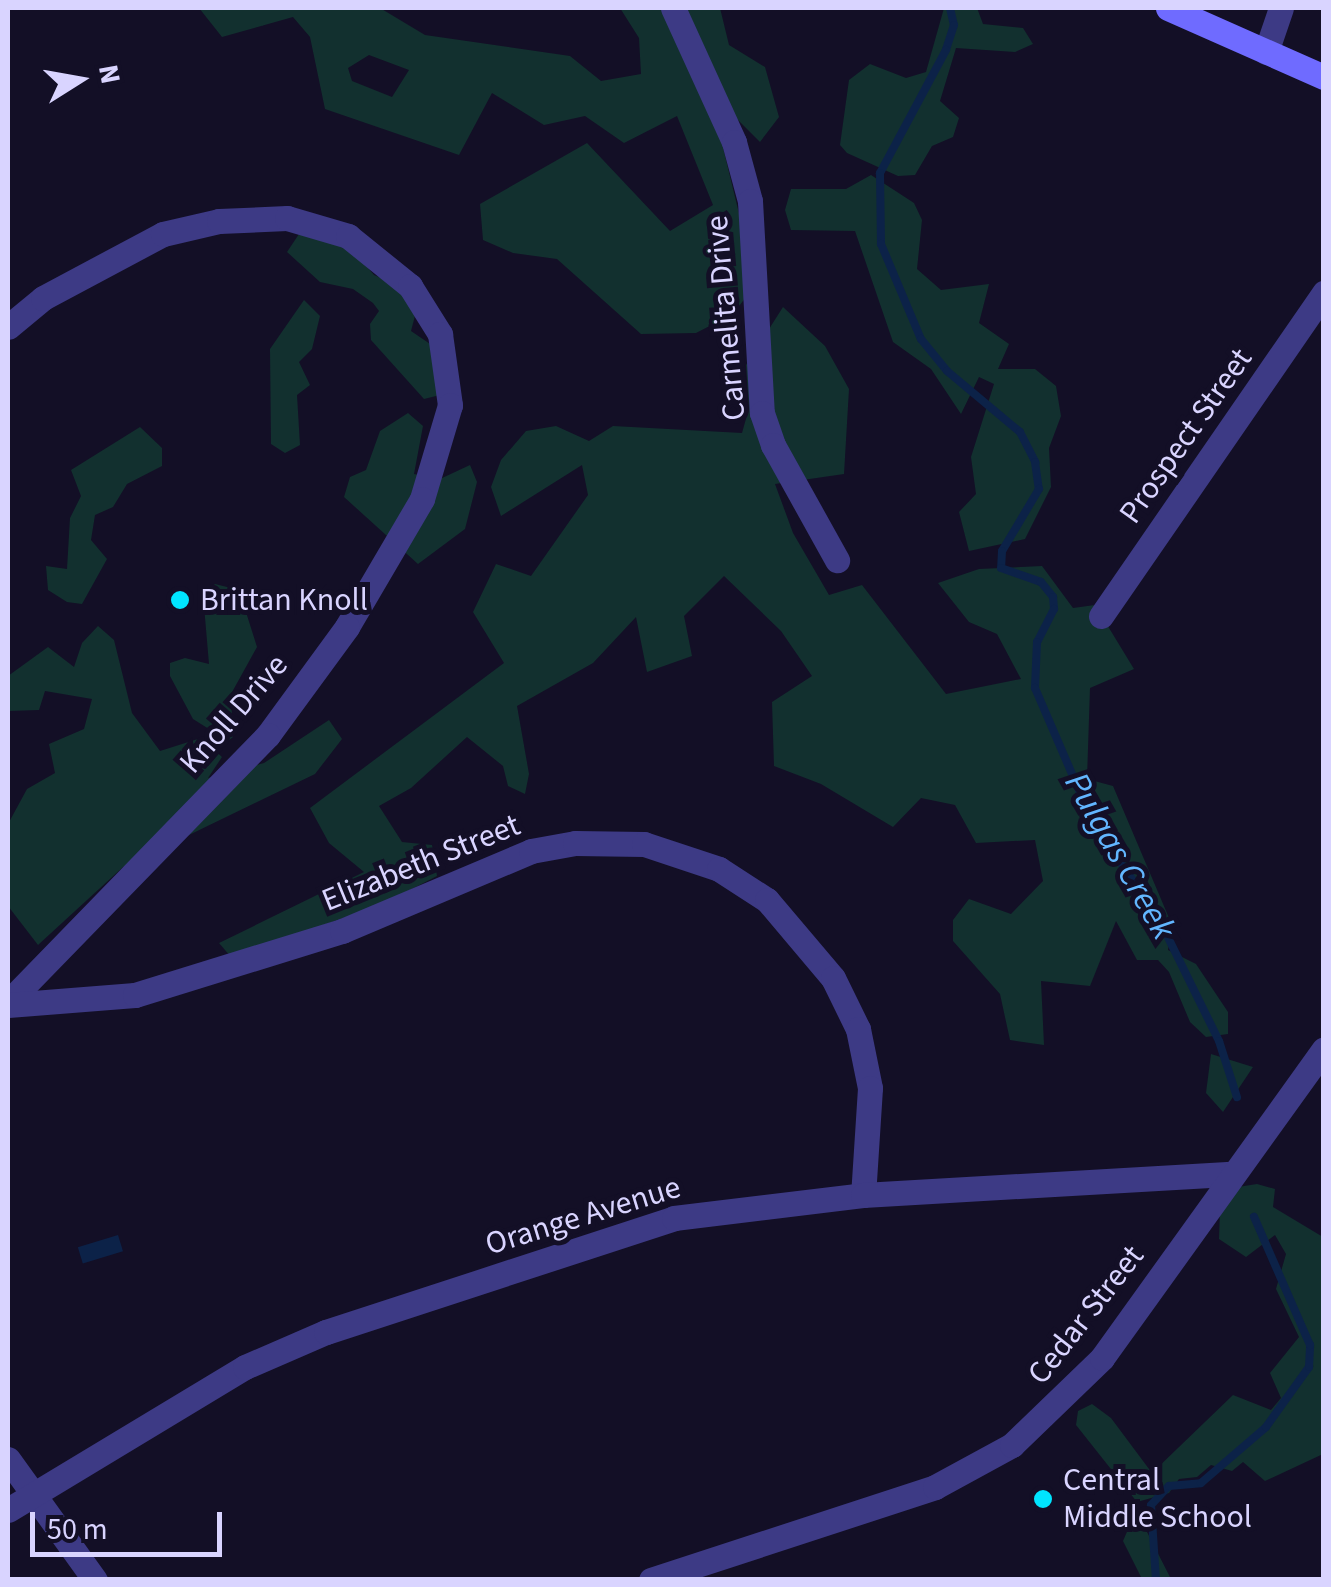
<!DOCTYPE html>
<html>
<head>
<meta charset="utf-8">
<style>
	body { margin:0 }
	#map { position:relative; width:1331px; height:1587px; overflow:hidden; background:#130f26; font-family:"Source Sans 3",sans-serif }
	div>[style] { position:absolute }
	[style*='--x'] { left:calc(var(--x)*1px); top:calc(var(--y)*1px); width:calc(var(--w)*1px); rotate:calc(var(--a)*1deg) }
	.green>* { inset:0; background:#12302f }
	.water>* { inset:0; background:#0c2248; transform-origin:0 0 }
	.stream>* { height:8px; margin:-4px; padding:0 4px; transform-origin:4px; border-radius:4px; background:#0c2248 }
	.minor>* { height:25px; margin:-12.5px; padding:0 12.5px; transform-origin:12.5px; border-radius:12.5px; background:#3d3a85 }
	.secondary>* { height:25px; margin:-12.5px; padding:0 12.5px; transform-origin:12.5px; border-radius:12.5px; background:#6f6bff }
	.dots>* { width:28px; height:28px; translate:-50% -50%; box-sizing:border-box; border:5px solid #130f26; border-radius:50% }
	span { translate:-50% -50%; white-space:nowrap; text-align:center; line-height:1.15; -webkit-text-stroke:10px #130f26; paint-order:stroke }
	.street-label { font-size:32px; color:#d9d4ff }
	.poi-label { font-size:32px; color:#d9d4ff }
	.left { translate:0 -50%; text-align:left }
	.water-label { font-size:35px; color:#62b6ff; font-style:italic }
	.frame { position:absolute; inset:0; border:10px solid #d9d4ff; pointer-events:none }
	.north { position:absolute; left:30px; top:30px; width:100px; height:100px; -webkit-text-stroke:8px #130f26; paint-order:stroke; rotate:79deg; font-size:28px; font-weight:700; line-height:40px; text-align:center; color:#d9d4ff }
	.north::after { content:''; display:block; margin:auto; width:35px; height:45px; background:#d9d4ff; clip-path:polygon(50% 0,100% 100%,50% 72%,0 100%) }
	.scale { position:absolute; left:30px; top:1512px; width:192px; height:45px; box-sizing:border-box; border:5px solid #d9d4ff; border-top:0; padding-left:12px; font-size:30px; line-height:35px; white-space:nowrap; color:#d9d4ff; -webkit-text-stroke:8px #130f26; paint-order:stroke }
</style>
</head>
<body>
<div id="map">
	<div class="green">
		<i style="clip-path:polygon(evenodd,199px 8px,380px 8px,425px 35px,570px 56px,601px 81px,641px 74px,639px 38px,620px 8px,720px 8px,729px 45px,765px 67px,779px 117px,760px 142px,729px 111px,720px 135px,743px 230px,746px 297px,733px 314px,696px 333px,641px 334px,557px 259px,513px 253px,483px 240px,480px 204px,587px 143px,670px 231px,713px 205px,677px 116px,624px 143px,585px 116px,544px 125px,492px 93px,459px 155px,325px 109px,310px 37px,293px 17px,222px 37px,199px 8px,369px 55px,409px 70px,392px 97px,352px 81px,348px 68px,369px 55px)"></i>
		<i style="clip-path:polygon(944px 8px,977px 8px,983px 24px,1023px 28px,1033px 44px,1015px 52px,956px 48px,940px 101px,959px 118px,953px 137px,932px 146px,915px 175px,898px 176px,847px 153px,840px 145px,849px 80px,870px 64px,906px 78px,926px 72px)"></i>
		<i style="clip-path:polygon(871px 175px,914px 203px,922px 220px,917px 269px,941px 290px,989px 284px,979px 323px,1009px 344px,998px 369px,1035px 369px,1056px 386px,1061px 416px,1049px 448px,1051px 487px,1025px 539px,969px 551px,959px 512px,976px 494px,971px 457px,994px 384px,979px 377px,961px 414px,931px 369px,893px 342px,855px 231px,791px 230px,785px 210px,791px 189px,846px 189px)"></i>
		<i style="clip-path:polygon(301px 231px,345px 241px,374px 275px,406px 289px,416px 312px,411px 331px,436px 348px,440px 395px,424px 399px,371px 340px,370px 324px,379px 311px,373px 303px,353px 289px,320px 282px,287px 252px)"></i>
		<i style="clip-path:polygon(304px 300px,320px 316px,312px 349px,299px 362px,310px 385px,297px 395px,300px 445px,285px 453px,271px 444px,270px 349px)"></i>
		<i style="clip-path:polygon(783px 307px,825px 346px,849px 389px,844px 474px,775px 484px,793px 533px,829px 595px,862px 585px,946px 694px,1021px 679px,997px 634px,969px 622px,938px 583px,979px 569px,1042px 566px,1073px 608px,1095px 605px,1134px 669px,1090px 688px,1087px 779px,1113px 786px,1172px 925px,1168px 950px,1196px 964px,1228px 1012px,1228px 1034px,1206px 1037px,1190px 1022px,1169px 972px,1158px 960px,1137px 960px,1116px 921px,1090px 986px,1041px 981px,1044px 1045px,1010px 1040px,1000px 994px,953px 941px,953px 920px,969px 899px,1011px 914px,1043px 881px,1035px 840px,976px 843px,955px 805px,921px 798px,893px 827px,821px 784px,774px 766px,772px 702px,812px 676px,781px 631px,724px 576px,684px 616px,692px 656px,647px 672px,636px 617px,593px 663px,517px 706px,529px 774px,525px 794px,508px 786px,503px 766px,467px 737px,411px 788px,379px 806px,402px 842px,432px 845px,437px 876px,381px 905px,231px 957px,219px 943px,364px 872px,329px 843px,310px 808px,504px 663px,473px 612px,496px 564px,531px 576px,588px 495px,582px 465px,501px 516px,491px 487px,501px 460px,526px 431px,556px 426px,589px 441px,613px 426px,742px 433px,749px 408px,746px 365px)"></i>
		<i style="clip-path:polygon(408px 413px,423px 426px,414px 474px,440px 479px,470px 465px,477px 482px,465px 529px,418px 564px,344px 497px,350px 477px,366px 470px,380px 431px)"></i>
		<i style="clip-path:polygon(140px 427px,162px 448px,162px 466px,127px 484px,113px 507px,95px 515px,91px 540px,107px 559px,82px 604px,67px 602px,48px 590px,46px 566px,67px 569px,70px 518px,81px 496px,71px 470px)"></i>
		<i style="clip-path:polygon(215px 584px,239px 590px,257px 647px,231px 694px,233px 737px,228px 741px,193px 719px,170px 676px,170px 663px,185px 658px,209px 664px,203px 594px)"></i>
		<i style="clip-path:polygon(98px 626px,114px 640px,132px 713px,160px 751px,201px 738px,222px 757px,208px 778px,264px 763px,329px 720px,342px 739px,315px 774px,123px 867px,38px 945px,8px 906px,8px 824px,27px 789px,55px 773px,49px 744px,84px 729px,92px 699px,45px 691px,39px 710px,8px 711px,8px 676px,48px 647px,74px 667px,82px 643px)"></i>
		<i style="clip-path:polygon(1211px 1054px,1253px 1067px,1223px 1112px,1206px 1093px)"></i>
		<i style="clip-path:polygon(1257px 1184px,1275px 1189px,1273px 1207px,1323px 1237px,1323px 1454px,1265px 1481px,1243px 1462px,1232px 1471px,1211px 1465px,1197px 1477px,1179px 1479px,1169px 1493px,1137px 1502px,1076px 1425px,1078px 1411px,1092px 1404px,1111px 1418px,1152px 1473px,1233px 1395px,1271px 1410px,1281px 1398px,1270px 1373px,1299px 1337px,1276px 1289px,1286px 1254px,1275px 1235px,1246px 1257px,1219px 1239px,1220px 1209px,1238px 1187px)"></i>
		<i style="clip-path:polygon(1136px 1511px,1147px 1515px,1146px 1530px,1171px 1579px,1142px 1579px,1123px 1541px)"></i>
	</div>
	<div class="water">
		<i style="left:118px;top:1235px;width:17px;height:42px;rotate:73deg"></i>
	</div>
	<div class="stream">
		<i style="--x:950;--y:8;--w:17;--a:77"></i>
		<i style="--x:954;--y:25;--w:26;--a:108"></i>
		<i style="--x:946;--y:50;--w:140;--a:118.2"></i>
		<i style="--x:880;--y:173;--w:71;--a:89.2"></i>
		<i style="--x:881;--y:244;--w:103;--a:67.2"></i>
		<i style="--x:921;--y:339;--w:41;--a:50.9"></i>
		<i style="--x:947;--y:371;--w:95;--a:39.9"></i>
		<i style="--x:1020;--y:432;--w:34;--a:63"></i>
		<i style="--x:1035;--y:462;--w:27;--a:82"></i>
		<i style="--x:1039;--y:489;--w:72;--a:120.8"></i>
		<i style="--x:1002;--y:551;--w:17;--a:93"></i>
		<i style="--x:1001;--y:568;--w:42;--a:19.3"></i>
		<i style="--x:1041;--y:582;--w:19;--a:51"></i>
		<i style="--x:1053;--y:597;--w:12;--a:85"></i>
		<i style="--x:1054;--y:609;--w:37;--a:117"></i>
		<i style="--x:1037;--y:642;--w:46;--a:92.5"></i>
		<i style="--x:1035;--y:688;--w:149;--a:66.7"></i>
		<i style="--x:1094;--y:825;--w:108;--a:54.8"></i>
		<i style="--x:1156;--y:913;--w:143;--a:63.8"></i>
		<i style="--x:1219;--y:1041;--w:59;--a:72.2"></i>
		<i style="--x:1156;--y:1580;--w:75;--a:-93.8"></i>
		<i style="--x:1151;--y:1505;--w:26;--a:-47"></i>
		<i style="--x:1169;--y:1486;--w:32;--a:-5"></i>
		<i style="--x:1201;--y:1483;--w:86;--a:-40.7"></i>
		<i style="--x:1266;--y:1427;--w:74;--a:-54.4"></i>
		<i style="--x:1309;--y:1367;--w:22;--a:-87"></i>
		<i style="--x:1310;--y:1345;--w:140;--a:-113.6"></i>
	</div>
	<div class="minor">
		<i style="--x:673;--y:8;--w:147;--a:65.5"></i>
		<i style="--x:734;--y:142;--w:61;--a:74.8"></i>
		<i style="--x:750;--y:201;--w:212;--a:86.8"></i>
		<i style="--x:762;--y:413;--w:34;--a:71"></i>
		<i style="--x:773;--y:445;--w:132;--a:60.9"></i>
		<i style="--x:1266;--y:52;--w:46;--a:-71.2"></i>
		<i style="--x:8;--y:327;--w:45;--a:-39.6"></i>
		<i style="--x:43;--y:298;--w:136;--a:-28.1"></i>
		<i style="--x:163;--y:234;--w:57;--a:-13.1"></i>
		<i style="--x:219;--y:221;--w:68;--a:-2.5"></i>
		<i style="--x:287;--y:218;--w:64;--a:16.4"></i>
		<i style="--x:348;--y:236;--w:80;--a:38.9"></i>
		<i style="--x:410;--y:286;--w:57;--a:58"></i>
		<i style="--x:440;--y:334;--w:72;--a:82"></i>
		<i style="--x:450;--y:405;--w:98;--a:106.6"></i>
		<i style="--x:422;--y:499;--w:148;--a:120.4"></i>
		<i style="--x:347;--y:627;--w:134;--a:126.2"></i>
		<i style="--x:268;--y:735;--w:373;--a:134.2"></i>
		<i style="--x:1101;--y:616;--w:393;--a:-55.4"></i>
		<i style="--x:8;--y:1005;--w:127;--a:-4.5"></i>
		<i style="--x:135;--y:995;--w:217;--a:-17.2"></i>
		<i style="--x:342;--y:931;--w:205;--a:-22.9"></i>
		<i style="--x:531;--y:851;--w:45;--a:-10.3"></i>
		<i style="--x:575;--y:843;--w:69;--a:0.8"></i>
		<i style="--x:644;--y:844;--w:79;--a:18.4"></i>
		<i style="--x:719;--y:869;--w:57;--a:32.9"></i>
		<i style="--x:767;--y:900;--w:102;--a:49.8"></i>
		<i style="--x:833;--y:978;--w:57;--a:63.9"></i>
		<i style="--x:858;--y:1029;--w:60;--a:78.5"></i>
		<i style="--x:870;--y:1088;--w:107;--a:93.7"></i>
		<i style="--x:8;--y:1459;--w:149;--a:54.3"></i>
		<i style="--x:8;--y:1510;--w:277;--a:-31.1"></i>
		<i style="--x:245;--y:1367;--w:88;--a:-23.4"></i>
		<i style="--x:326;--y:1332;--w:366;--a:-18.1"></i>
		<i style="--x:674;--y:1218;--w:190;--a:-6.9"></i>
		<i style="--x:863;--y:1195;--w:369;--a:-3.3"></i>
		<i style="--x:651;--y:1580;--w:299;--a:-18.1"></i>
		<i style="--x:935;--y:1487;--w:88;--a:-28.6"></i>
		<i style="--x:1012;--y:1445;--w:125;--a:-44"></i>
		<i style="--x:1102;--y:1358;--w:380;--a:-54.3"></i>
	</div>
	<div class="secondary">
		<i style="--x:1168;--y:8;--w:171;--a:23.9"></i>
	</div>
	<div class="dots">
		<i style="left:180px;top:600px;background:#00e5ff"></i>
		<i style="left:1043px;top:1499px;background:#00e5ff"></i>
	</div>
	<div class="street-label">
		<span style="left:726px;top:318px;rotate:-95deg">Carmelita Drive</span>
		<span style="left:1186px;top:436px;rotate:-55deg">Prospect Street</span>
		<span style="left:234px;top:714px;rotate:-49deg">Knoll Drive</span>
		<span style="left:421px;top:863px;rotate:-22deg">Elizabeth Street</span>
		<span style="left:583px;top:1216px;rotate:-17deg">Orange Avenue</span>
		<span style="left:1086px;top:1315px;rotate:-52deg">Cedar Street</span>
	</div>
	<div class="poi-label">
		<span class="left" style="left:200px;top:600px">Brittan Knoll</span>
		<span class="left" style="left:1063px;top:1499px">Central<br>Middle School</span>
	</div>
	<div class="water-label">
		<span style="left:1120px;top:856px;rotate:60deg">Pulgas Creek</span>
	</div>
	<div class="frame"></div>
	<div class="north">N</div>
	<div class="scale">50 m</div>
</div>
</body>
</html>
